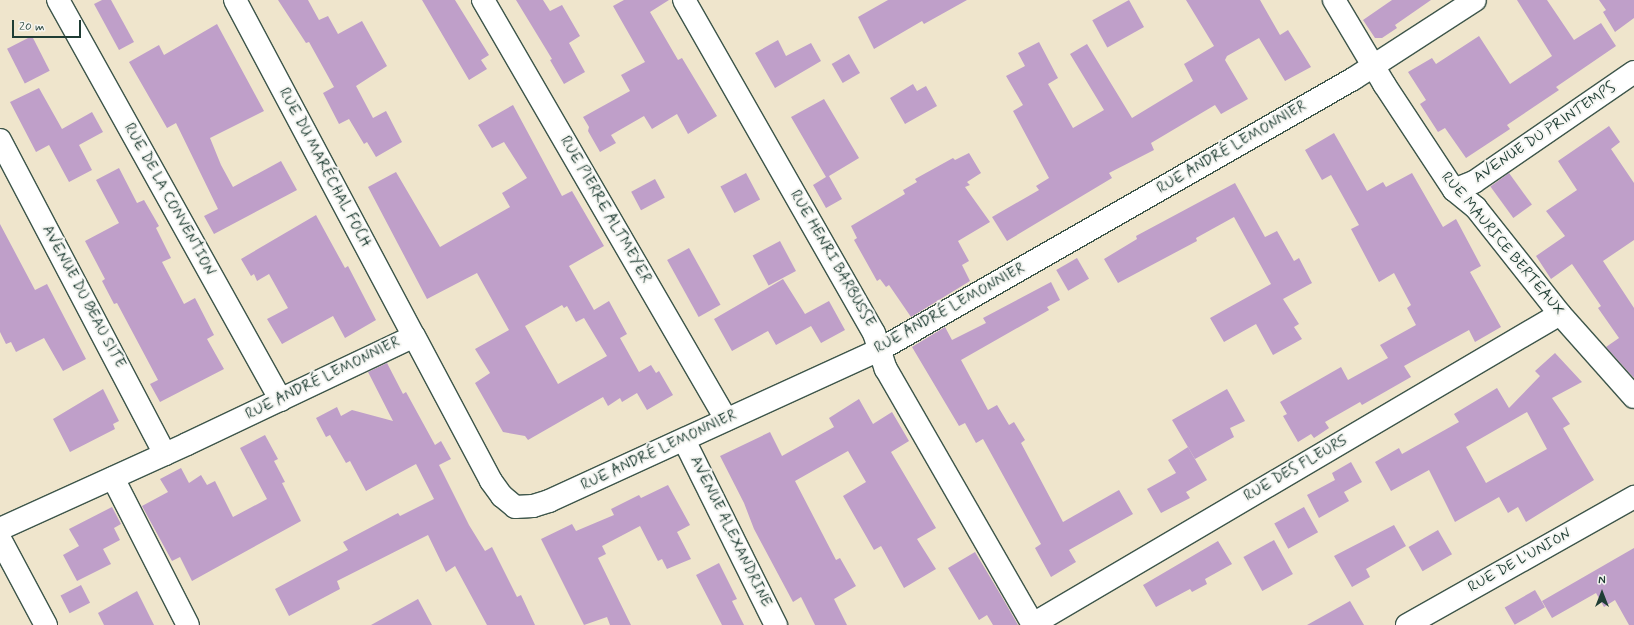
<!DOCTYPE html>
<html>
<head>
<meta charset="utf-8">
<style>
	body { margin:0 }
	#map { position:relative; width:1634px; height:625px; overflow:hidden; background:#efe5cc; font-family:Mynerve,sans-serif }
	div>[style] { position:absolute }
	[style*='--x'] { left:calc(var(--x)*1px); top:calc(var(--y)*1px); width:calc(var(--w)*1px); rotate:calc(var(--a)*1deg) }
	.building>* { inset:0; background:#bf9fc9; transform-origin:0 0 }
	.roads { filter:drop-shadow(1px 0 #3e564b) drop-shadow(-1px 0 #3e564b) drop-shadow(0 1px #3e564b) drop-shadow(0 -1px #3e564b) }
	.minor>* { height:22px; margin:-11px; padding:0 11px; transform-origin:11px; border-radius:11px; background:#fff }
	span { translate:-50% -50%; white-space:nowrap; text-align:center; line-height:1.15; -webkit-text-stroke:4px #f6f6f2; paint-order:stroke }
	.street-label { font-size:15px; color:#1f3d34 }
	.north { position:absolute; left:1582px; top:573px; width:40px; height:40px; -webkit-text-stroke:3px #f6f6f2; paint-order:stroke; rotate:0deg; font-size:11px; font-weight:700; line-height:16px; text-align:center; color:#1f3d34 }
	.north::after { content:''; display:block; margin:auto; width:14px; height:18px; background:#1f3d34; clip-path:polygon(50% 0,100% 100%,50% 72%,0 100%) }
	.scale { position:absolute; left:12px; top:20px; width:69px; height:18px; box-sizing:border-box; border:2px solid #1f3d34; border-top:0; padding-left:5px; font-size:12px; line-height:14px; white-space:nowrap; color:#1f3d34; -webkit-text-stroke:3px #f6f6f2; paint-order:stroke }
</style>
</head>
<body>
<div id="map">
	<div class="building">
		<i style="clip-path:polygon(102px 0,111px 0,134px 42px,119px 50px,94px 4px)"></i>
		<i style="clip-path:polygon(278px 0,308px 0,319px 20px,328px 16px,338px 34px,362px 21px,387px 66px,356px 86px,373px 118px,386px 111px,402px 142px,376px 157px,367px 142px,364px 144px,349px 119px,339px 124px,323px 93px,334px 87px,309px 42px,306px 43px)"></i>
		<i style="clip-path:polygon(422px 0,455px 0,489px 55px,481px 60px,487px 69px,469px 80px)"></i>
		<i style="clip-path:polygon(516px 0,543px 0,550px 11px,562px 5px,580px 36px,569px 43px,585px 72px,564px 84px,550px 60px,552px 59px)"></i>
		<i style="clip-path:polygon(624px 0,669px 0,650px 12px,678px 60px,682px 58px,717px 116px,688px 134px,677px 114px,652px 129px,644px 116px,611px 135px,616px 143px,600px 152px,588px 131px,589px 127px,583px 117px,630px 91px,621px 75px,645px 62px,613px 6px)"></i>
		<i style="clip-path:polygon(888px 0,967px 0,924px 24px,922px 21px,874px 49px,858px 17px)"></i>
		<i style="left:1129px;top:0;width:31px;height:42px;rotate:61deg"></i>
		<i style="clip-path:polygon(1186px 0,1260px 0,1280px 35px,1288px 30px,1311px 67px,1285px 81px,1259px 38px,1227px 56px,1225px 60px,1248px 99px,1221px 114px,1215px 105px,1151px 143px,1154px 150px,1109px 173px,1112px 178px,1007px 241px,992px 217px,1039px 190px,1036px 186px,1049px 178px,1013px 111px,1023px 105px,1006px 76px,1025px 66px,1018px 53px,1039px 42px,1058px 78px,1048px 84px,1073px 128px,1104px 110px,1070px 54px,1087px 44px,1132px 118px,1193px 81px,1184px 64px,1214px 46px)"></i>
		<i style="clip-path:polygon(1392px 0,1431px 0,1395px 25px,1397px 28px,1382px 38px,1375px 38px,1363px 20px)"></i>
		<i style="clip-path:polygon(1517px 0,1547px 0,1574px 40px,1601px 23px,1616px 46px,1556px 87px,1559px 90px,1507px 125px,1510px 129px,1507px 131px,1466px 158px,1445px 128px,1438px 132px,1420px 104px,1426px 100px,1408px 72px,1432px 58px,1436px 64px,1479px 36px,1510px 84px,1552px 56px)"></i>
		<i style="clip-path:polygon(1599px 0,1634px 0,1634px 18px,1615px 32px,1603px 12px,1606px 10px)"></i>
		<i style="clip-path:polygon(217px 24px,264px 111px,210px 138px,221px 165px,233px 187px,281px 161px,297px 190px,214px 234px,204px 216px,218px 209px,176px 123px,167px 128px,129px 62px,159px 45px,164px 55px)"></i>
		<i style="left:32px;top:36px;width:39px;height:28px;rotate:63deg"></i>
		<i style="clip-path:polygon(778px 40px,786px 56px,811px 43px,821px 61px,775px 88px,755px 53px)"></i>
		<i style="left:849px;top:54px;width:22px;height:20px;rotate:60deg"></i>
		<i style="clip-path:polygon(913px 84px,917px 91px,926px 86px,937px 106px,905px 124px,890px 98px)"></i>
		<i style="clip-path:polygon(39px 88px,62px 129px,92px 112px,103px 132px,79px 145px,92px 170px,69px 182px,49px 145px,36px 152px,10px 102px)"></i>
		<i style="clip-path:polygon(824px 99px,859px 158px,829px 176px,842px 199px,826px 208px,813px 185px,826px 177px,791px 117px)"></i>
		<i style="clip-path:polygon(evenodd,513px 105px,562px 196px,572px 191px,604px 246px,569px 266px,594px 310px,609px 301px,627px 334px,620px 338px,639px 372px,651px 365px,656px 373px,659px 371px,673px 395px,647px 410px,637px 393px,622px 402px,620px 398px,608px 406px,603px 397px,528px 440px,525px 436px,503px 432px,475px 383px,490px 373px,475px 349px,509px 330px,477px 273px,427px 299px,368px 187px,396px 172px,440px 247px,510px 207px,502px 193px,527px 178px,504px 142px,492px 148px,478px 125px,513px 105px,562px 305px,564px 308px,567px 306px,576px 322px,584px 318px,607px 356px,558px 384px,525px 326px,562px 305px)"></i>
		<i style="clip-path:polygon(1609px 126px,1620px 142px,1611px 149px,1634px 183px,1634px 240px,1603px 261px,1634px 308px,1634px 378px,1606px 347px,1619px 338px,1598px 308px,1601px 306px,1572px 264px,1551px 279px,1536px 256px,1565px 236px,1546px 211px,1577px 190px,1558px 161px)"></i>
		<i style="clip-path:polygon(1334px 133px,1367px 191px,1383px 182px,1386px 187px,1412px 173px,1443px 227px,1456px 219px,1481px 266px,1470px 272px,1501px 327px,1475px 342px,1469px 330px,1404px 366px,1411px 377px,1362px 405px,1360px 402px,1325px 422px,1329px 428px,1314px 438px,1311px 434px,1298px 442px,1283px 416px,1287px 414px,1280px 402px,1341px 367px,1348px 380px,1388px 358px,1380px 345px,1416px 325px,1407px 308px,1411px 305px,1394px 273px,1379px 282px,1351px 229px,1359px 225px,1331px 175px,1322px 180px,1305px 150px)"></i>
		<i style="clip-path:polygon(969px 153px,981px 173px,967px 182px,970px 185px,965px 187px,990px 222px,958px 241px,969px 261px,962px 265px,970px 281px,911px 317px,889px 285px,886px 287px,880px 279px,877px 281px,854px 240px,857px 238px,851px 226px,905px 194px,903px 190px,917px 182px,915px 179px,953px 158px,955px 160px)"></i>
		<i style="clip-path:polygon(119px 168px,137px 203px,144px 200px,159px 226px,156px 228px,171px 258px,162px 262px,184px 304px,195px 298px,214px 335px,207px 339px,224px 369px,160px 402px,150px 384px,158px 380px,117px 303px,114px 304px,102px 281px,105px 279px,85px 241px,119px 223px,96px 180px)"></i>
		<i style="left:746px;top:173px;width:30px;height:29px;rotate:62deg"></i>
		<i style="left:1509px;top:173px;width:39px;height:23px;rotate:54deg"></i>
		<i style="left:655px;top:179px;width:21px;height:27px;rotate:62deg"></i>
		<i style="clip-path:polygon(1235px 183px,1265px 237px,1277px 231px,1294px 261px,1299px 258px,1312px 283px,1283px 299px,1299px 324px,1294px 327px,1302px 339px,1273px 355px,1256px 324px,1224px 342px,1210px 318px,1271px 284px,1234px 217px,1196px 238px,1197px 241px,1118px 283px,1104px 259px,1137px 239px,1136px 236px)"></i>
		<i style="clip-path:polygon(316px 215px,345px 268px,348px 266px,376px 320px,345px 338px,333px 316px,282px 344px,267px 319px,288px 308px,269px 274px,257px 281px,254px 274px,251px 276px,241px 259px)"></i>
		<i style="clip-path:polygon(0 224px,35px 290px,47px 284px,86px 359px,63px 371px,44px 338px,16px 352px,11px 342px,6px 344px,0 332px)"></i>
		<i style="left:780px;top:241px;width:34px;height:31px;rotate:62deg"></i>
		<i style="left:689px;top:248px;width:65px;height:25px;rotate:61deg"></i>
		<i style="left:1077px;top:258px;width:24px;height:24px;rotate:60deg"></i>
		<i style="clip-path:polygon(783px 279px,805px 314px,829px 301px,845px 330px,821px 343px,811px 326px,776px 345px,768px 331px,732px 351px,714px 319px)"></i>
		<i style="clip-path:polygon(1051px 282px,1060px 300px,1047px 307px,1049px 310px,961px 360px,988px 410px,997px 405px,1009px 425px,1014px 422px,1025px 440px,1021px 443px,1063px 522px,1119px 490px,1133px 514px,1069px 550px,1076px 562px,1051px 577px,1035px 548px,1041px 544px,983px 439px,976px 443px,965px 423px,959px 426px,912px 347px,945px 327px,952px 340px,986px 323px,983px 318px)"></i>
		<i style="clip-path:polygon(evenodd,1555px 353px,1582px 382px,1552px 398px,1570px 424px,1563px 428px,1594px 480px,1526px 522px,1518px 507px,1508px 513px,1499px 497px,1455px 522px,1429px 470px,1391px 491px,1375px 462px,1399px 448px,1402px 454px,1459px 422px,1454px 414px,1497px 388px,1509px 408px,1540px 376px,1535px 371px,1555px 353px,1527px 412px,1547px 449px,1486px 483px,1466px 447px,1527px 412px)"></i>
		<i style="clip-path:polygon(387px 363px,403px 394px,406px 392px,435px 445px,441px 441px,451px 459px,439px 465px,469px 525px,485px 551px,492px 547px,517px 597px,521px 595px,535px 625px,487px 625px,455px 566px,446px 572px,428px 535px,337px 581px,340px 589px,289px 616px,275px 589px,348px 550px,343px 542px,398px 513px,400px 516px,434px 499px,416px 464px,366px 491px,350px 461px,346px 463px,330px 435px,326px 437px,316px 418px,337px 407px,341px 416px,352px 410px,393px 421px,368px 372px)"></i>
		<i style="clip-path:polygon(103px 389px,119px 421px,113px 424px,115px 429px,70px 452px,53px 419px)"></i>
		<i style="clip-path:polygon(1227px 389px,1245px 421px,1230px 428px,1234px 437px,1195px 459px,1172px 420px)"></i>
		<i style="clip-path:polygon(859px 399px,873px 424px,892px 412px,909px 441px,891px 452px,936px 528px,917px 539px,936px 569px,904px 588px,881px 546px,874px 550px,843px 496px,866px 482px,848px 451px,795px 481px,836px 560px,840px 558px,856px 586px,834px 599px,847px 625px,815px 625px,801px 597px,793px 602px,754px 529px,744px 503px,720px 456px,770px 432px,782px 456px,834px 427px,829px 418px)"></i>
		<i style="clip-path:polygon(265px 435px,278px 459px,274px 461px,285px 482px,282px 483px,301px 521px,192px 581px,180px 557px,172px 561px,142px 506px,168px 492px,160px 479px,181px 468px,189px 483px,201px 475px,207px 485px,215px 481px,233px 517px,267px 499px,240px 448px)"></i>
		<i style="clip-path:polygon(1188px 447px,1207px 480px,1186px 492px,1190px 498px,1161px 513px,1147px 489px,1176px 473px,1168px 460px)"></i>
		<i style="clip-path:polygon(1351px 462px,1362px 482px,1344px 492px,1349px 501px,1319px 518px,1307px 495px,1335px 480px,1332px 473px)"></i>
		<i style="clip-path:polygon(668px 485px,690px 525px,677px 532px,691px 559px,667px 569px,662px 559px,658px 561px,640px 526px,602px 546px,606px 554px,598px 558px,631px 625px,610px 625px,607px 617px,584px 625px,541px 539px,572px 524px,576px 531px,614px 515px,611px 509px,639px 495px,641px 498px)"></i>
		<i style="clip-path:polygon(112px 507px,121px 524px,114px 528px,120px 540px,103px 549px,111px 564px,77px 581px,63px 555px,79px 546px,69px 529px)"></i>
		<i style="left:1304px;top:507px;width:29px;height:34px;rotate:61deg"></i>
		<i style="clip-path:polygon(1394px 525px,1406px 546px,1366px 569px,1370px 577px,1352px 587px,1334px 556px)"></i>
		<i style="left:1438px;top:530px;width:28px;height:34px;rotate:60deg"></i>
		<i style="left:1274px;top:540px;width:39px;height:35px;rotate:61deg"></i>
		<i style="clip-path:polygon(1218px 541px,1232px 564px,1205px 579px,1207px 584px,1192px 592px,1190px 589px,1156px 607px,1143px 585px)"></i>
		<i style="clip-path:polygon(1634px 548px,1634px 625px,1629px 625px,1615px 600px,1604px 607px,1596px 593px,1552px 618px,1542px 601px)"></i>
		<i style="clip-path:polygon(975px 552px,1002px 597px,1018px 625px,993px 625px,987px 615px,979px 620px,948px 568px)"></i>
		<i style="clip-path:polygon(719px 563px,737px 599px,732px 601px,744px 625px,722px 625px,696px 575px)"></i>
		<i style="left:81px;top:585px;width:20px;height:23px;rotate:63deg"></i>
		<i style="left:1535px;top:590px;width:20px;height:35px;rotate:60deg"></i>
		<i style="clip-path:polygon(137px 591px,154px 625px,104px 625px,98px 613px)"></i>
		<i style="clip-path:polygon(418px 599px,432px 625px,371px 625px)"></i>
		<i style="clip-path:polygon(1350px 601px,1364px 625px,1307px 625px)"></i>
	</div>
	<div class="roads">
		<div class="minor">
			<i style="--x:58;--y:0;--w:458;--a:60.9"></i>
			<i style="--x:235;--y:0;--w:381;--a:62"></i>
			<i style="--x:483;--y:0;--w:485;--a:59.9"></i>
			<i style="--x:684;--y:0;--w:383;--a:60.3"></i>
			<i style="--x:874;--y:333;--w:38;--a:72"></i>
			<i style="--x:886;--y:369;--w:295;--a:60.1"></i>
			<i style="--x:1334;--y:0;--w:98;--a:59.2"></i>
			<i style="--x:1384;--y:84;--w:127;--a:56.6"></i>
			<i style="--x:1454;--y:190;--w:28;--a:39"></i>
			<i style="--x:1476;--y:208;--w:135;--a:51.6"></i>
			<i style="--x:1560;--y:314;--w:111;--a:48.3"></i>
			<i style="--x:0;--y:140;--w:355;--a:62.3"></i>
			<i style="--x:1454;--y:190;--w:22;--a:-22"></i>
			<i style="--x:1474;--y:182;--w:194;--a:-34.5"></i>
			<i style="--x:684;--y:440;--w:207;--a:63.6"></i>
			<i style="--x:113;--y:478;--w:165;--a:63"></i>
			<i style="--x:0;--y:529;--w:205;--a:-24.4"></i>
			<i style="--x:187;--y:444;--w:251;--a:-25.4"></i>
			<i style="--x:414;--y:336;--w:164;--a:62"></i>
			<i style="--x:491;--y:481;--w:19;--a:54"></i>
			<i style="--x:502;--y:496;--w:17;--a:40"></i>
			<i style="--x:515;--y:507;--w:18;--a:-3"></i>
			<i style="--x:533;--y:506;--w:17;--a:-17"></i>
			<i style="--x:549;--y:501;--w:363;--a:-24.6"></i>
			<i style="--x:879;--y:350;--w:546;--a:-29.76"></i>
			<i style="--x:1353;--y:79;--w:145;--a:-32.9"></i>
			<i style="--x:0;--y:539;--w:98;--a:61.9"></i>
			<i style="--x:1033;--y:624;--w:611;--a:-30.47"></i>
			<i style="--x:1407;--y:625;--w:261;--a:-29.4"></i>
		</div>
	</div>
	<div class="street-label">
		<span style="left:1545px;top:133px;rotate:-34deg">AVENUE DU PRINTEMPS</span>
		<span style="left:1232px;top:148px;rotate:-30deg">RUE ANDRÉ LEMONNIER</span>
		<span style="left:324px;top:168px;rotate:62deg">RUE DU MARÉCHAL FOCH</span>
		<span style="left:169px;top:200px;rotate:61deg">RUE DE LA CONVENTION</span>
		<span style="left:605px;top:210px;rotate:60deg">RUE PIERRE ALTMEYER</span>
		<span style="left:1502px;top:244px;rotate:50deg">RUE MAURICE BERTEAUX</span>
		<span style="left:832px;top:259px;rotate:60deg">RUE HENRI BARBUSSE</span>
		<span style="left:83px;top:297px;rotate:62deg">AVENUE DU BEAU SITE</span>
		<span style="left:950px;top:309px;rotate:-29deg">RUE ANDRÉ LEMONNIER</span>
		<span style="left:323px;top:379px;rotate:-26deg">RUE ANDRÉ LEMONNIER</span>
		<span style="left:659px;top:451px;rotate:-25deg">RUE ANDRÉ LEMONNIER</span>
		<span style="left:1296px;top:469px;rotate:-30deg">RUE DES FLEURS</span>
		<span style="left:730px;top:532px;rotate:64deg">AVENUE ALEXANDRINE</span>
		<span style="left:1520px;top:561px;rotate:-29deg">RUE DE L'UNION</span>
	</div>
	<div class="north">N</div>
	<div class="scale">20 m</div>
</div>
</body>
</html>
